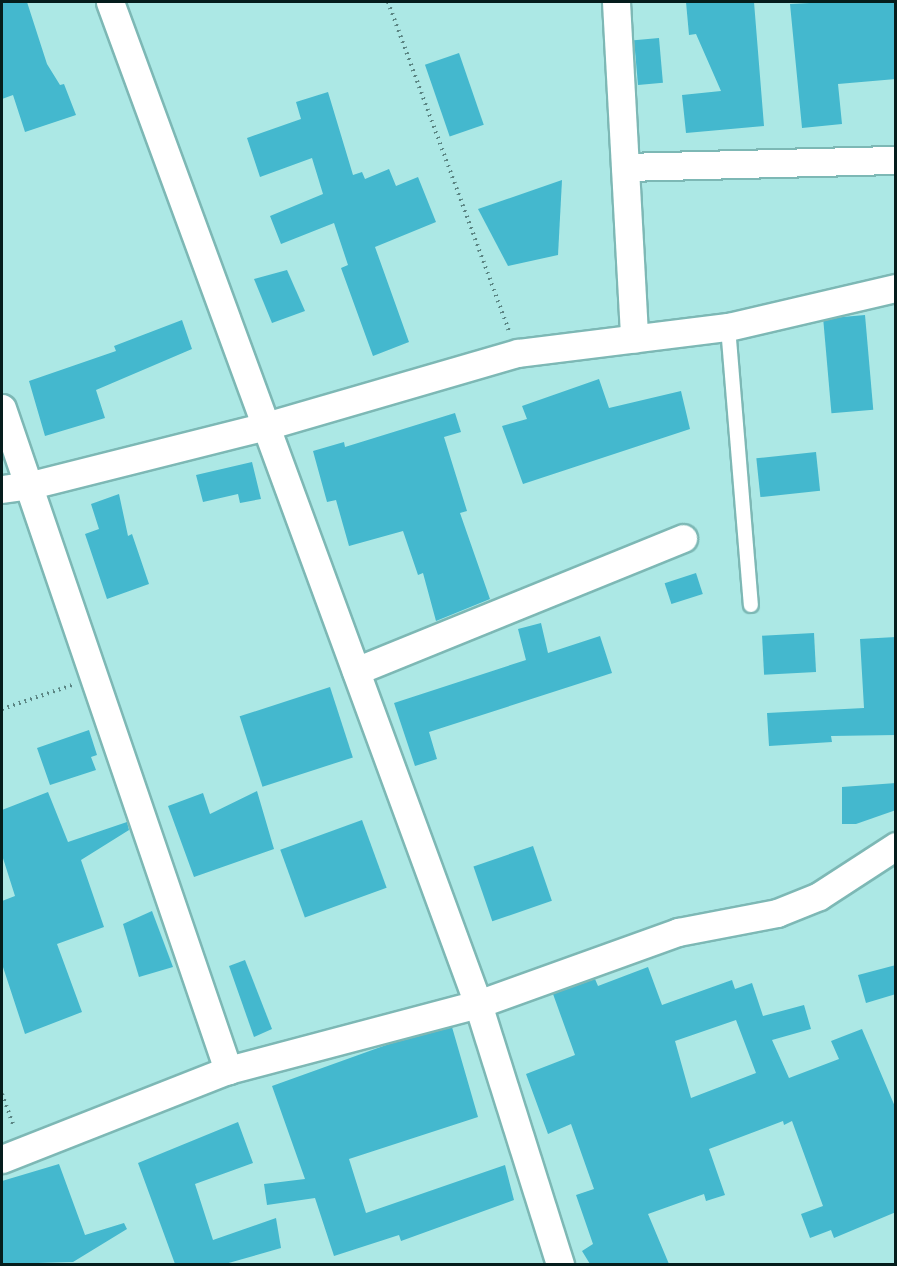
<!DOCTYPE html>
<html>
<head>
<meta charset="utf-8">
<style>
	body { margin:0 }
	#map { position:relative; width:897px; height:1266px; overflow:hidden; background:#ace8e5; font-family:Commissioner,sans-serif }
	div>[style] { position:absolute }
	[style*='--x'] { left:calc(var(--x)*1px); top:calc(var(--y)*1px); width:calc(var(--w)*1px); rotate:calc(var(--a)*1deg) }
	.building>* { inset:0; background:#44b8ce; transform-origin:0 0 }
	.path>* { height:4px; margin-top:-2px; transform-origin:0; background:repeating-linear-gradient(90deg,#5b8583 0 1.5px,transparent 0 6px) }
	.roads { filter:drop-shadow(2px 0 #7db8b5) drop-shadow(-2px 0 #7db8b5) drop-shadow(0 2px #7db8b5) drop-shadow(0 -2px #7db8b5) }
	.lane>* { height:14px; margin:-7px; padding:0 7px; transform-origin:7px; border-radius:7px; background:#fff }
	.street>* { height:27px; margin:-13.5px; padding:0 13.5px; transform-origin:13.5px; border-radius:13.5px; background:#fff }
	span { translate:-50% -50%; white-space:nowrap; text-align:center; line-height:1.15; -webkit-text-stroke:6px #ace8e5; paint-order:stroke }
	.frame { position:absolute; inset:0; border:3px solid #051d1c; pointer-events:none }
</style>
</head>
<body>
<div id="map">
	<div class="building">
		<i style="clip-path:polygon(2px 2px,27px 2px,47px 64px,60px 85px,64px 84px,76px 115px,25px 132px,13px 95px,2px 99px)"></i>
		<i style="clip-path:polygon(686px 2px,754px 2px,764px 126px,686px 133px,682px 95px,721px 91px,696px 34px,689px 35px)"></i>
		<i style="clip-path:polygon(829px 2px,896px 2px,896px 79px,838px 84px,842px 124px,802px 128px,790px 4px)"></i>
		<i style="left:659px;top:38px;width:45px;height:25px;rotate:85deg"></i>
		<i style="left:459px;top:53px;width:76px;height:36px;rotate:71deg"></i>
		<i style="clip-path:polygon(328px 92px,353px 175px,362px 172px,365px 179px,389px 169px,396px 186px,418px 177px,436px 222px,375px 247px,409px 342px,373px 356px,341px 268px,348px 265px,334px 223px,281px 244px,270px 216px,323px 194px,312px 158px,260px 177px,247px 138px,301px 119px,296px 102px)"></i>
		<i style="clip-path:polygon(562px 180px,558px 255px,508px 266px,478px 209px)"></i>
		<i style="clip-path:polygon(287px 270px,305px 311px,272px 323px,254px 279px)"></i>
		<i style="left:865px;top:315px;width:95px;height:42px;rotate:85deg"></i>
		<i style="clip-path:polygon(182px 320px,192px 349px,96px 390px,105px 418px,45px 436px,29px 381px,116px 351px,114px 346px)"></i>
		<i style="clip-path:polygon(599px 379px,609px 408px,681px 391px,690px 429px,523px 484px,502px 426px,527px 419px,522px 406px)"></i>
		<i style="clip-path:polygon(455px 413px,461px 432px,444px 437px,467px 511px,460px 513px,490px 599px,436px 621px,423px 573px,418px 575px,403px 531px,349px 546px,336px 500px,327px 502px,313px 451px,344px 442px,345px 447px)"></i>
		<i style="left:816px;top:452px;width:39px;height:60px;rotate:84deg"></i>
		<i style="clip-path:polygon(252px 462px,261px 499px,240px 503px,238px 494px,203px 502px,196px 475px)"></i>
		<i style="clip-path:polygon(119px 494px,128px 536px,132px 534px,149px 584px,107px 599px,85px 534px,99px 529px,91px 504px)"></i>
		<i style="left:696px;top:573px;width:22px;height:33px;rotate:72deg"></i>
		<i style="clip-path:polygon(541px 623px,548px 653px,600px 636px,612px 673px,429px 732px,437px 759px,415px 766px,394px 703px,526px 660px,518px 629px)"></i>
		<i style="left:814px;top:633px;width:39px;height:52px;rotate:87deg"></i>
		<i style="clip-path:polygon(896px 637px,896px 735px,831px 736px,832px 742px,769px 746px,767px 713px,864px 708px,860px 639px)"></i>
		<i style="left:330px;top:687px;width:74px;height:95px;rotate:72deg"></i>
		<i style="clip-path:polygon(89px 730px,97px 755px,91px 757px,96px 770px,50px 785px,37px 748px)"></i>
		<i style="clip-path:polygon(896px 783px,896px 810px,856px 824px,842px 824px,842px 787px)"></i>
		<i style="clip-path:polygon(257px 791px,274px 849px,194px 877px,168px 806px,203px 793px,210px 814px)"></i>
		<i style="clip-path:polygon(48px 792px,68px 842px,127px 822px,129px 830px,81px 860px,104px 927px,57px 944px,82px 1012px,25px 1034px,2px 964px,2px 901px,15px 896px,2px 855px,2px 810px)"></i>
		<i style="left:362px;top:820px;width:72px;height:87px;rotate:70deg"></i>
		<i style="left:533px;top:846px;width:58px;height:63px;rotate:71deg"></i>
		<i style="clip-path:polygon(152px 911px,173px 967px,139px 977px,123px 924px)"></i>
		<i style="clip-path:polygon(245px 960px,272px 1029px,254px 1037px,229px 966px)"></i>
		<i style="clip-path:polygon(896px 965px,896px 994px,866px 1003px,858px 975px)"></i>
		<i style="clip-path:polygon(evenodd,648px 967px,662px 1005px,732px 980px,735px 989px,752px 983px,763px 1016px,804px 1005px,811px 1029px,772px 1040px,789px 1078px,839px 1059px,831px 1041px,862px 1029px,896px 1109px,896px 1212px,834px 1238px,831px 1230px,810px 1238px,801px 1214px,823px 1206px,792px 1121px,784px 1125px,783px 1121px,709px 1149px,725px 1195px,706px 1201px,704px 1194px,648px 1214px,669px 1264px,590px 1264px,582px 1251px,593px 1244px,576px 1195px,594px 1189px,571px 1124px,548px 1134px,526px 1074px,575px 1055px,553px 994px,595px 979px,598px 986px,648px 967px,736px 1020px,756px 1073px,691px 1098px,675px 1041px,736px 1020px)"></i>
		<i style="clip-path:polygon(452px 1027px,478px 1117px,349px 1159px,366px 1213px,505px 1165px,514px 1200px,401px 1241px,399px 1235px,334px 1256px,315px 1198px,267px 1205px,264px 1184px,305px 1179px,272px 1086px,389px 1044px)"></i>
		<i style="clip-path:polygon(238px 1122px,253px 1163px,195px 1184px,213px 1240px,276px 1218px,281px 1248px,225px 1264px,175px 1264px,138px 1163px)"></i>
		<i style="clip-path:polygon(59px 1164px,85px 1235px,124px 1223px,127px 1229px,73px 1262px,2px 1264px,2px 1181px)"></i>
	</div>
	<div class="path">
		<i style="--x:388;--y:2;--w:350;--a:69.8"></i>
		<i style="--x:2;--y:709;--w:74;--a:-18.9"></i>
		<i style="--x:2;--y:1094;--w:35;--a:70"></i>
	</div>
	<div class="roads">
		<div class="lane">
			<i style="--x:728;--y:327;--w:279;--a:85.3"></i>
		</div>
		<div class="street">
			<i style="--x:110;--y:2;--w:1067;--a:69.83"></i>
			<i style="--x:478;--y:1004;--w:273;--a:72.5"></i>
			<i style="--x:616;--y:2;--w:337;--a:86.9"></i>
			<i style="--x:625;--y:167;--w:271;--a:-1.5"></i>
			<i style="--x:2;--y:408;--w:700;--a:71.15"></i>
			<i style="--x:2;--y:489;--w:29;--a:-8"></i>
			<i style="--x:31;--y:485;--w:242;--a:-14.1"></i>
			<i style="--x:266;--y:426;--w:262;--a:-16.2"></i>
			<i style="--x:518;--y:353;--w:212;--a:-7.1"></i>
			<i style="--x:728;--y:327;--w:172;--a:-13.1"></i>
			<i style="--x:356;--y:671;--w:353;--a:-22.1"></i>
			<i style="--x:2;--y:1159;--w:243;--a:-21.5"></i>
			<i style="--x:228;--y:1070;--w:259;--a:-14.8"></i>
			<i style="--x:478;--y:1004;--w:213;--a:-19.8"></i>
			<i style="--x:678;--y:932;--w:101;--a:-10.9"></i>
			<i style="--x:777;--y:913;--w:45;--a:-22"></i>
			<i style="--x:819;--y:896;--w:92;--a:-33"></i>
		</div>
	</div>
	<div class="frame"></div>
</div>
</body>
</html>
